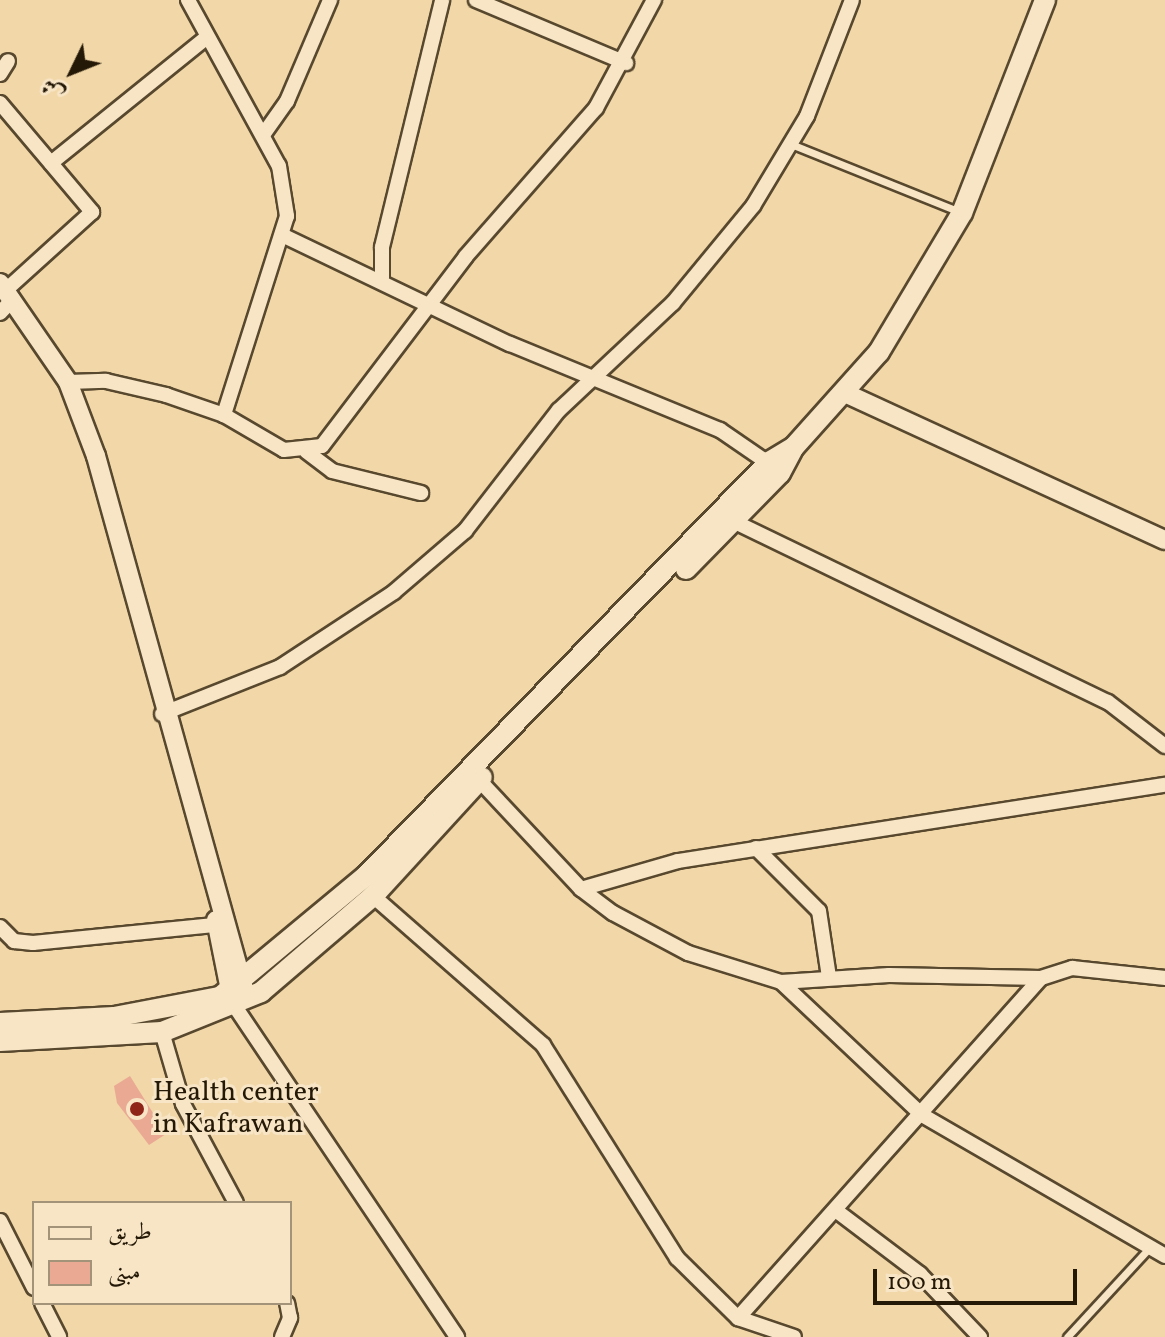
<!DOCTYPE html>
<html>
<head>
<meta charset="utf-8">
<style>
	body { margin:0 }
	#map { position:relative; width:1165px; height:1337px; overflow:hidden; background:#f2d7a8; font-family:Vollkorn,Amiri,serif }
	div>[style] { position:absolute }
	[style*='--x'] { left:calc(var(--x)*1px); top:calc(var(--y)*1px); width:calc(var(--w)*1px); rotate:calc(var(--a)*1deg) }
	.building>* { inset:0; background:#e9a993 }
	.roads { filter:drop-shadow(2px 0 #58482e) drop-shadow(-2px 0 #58482e) drop-shadow(0 2px #58482e) drop-shadow(0 -2px #58482e) }
	.service>* { height:7px; margin:-3.5px; padding:0 3.5px; transform-origin:3.5px; border-radius:3.5px; background:#f7e5c6 }
	.minor>* { height:14px; margin:-7px; padding:0 7px; transform-origin:7px; border-radius:7px; background:#f7e5c6 }
	.tertiary>* { height:18px; margin:-9px; padding:0 9px; transform-origin:9px; border-radius:9px; background:#f7e5c6 }
	.secondary>* { height:20px; margin:-10px; padding:0 10px; transform-origin:10px; border-radius:10px; background:#f7e5c6 }
	.dots>* { width:22px; height:22px; translate:-50% -50%; box-sizing:border-box; border:4px solid #f7e5c6; border-radius:50% }
	span { translate:-50% -50%; white-space:nowrap; text-align:center; line-height:1.15; -webkit-text-stroke:6px #f7e5c6; paint-order:stroke }
	.poi-label { font-size:28px; color:#241806 }
	.left { translate:0 -50%; text-align:left }
	.legend { position:absolute; left:32px; top:1201px; width:260px; height:104px; box-sizing:border-box; background:#f7e5c6; border:2px solid #a39379; margin:0; padding:10px 14px; list-style:none; font-size:24px; color:#241806 }
	.legend li { display:flex; align-items:center; gap:16px; height:40px }
	.legend b { width:40px; border:2px solid #a39379 }
	.north { position:absolute; left:32px; top:32px; width:80px; height:80px; -webkit-text-stroke:6px #f7e5c6; paint-order:stroke; rotate:227deg; font-size:22px; font-weight:700; line-height:32px; text-align:center; color:#241806 }
	.north::after { content:''; display:block; margin:auto; width:28px; height:36px; background:#241806; clip-path:polygon(50% 0,100% 100%,50% 72%,0 100%) }
	.scale { position:absolute; left:873px; top:1269px; width:204px; height:36px; box-sizing:border-box; border:4px solid #241806; border-top:0; padding-left:10px; font-size:24px; line-height:28px; white-space:nowrap; color:#241806; -webkit-text-stroke:6px #f7e5c6; paint-order:stroke }
</style>
</head>
<body>
<div id="map">
	<div class="building">
		<i style="clip-path:polygon(130px 1076px,166px 1134px,149px 1145px,117px 1103px,114px 1086px)"></i>
	</div>
	<div class="roads">
		<div class="service">
			<i style="--x:791;--y:144;--w:182;--a:21.9"></i>
			<i style="--x:1067;--y:1337;--w:121;--a:-47.3"></i>
		</div>
		<div class="minor">
			<i style="--x:188;--y:0;--w:189;--a:61.3"></i>
			<i style="--x:279;--y:166;--w:51;--a:80.9"></i>
			<i style="--x:287;--y:216;--w:209;--a:107.6"></i>
			<i style="--x:476;--y:0;--w:163;--a:22.8"></i>
			<i style="--x:0;--y:74;--w:15;--a:-58"></i>
			<i style="--x:0;--y:103;--w:143;--a:49.8"></i>
			<i style="--x:92;--y:212;--w:116;--a:137.8"></i>
			<i style="--x:263;--y:135;--w:42;--a:-54.8"></i>
			<i style="--x:287;--y:101;--w:110;--a:-66.9"></i>
			<i style="--x:51;--y:163;--w:199;--a:-38.9"></i>
			<i style="--x:282;--y:235;--w:253;--a:25.6"></i>
			<i style="--x:510;--y:344;--w:227;--a:22.3"></i>
			<i style="--x:720;--y:430;--w:65;--a:34.4"></i>
			<i style="--x:382;--y:278;--w:31;--a:-90"></i>
			<i style="--x:382;--y:247;--w:254;--a:-76.3"></i>
			<i style="--x:0;--y:313;--w:19;--a:-47"></i>
			<i style="--x:68;--y:382;--w:38;--a:-2"></i>
			<i style="--x:106;--y:381;--w:62;--a:13.1"></i>
			<i style="--x:166;--y:395;--w:61;--a:19"></i>
			<i style="--x:224;--y:415;--w:69;--a:30.3"></i>
			<i style="--x:284;--y:450;--w:38;--a:-6"></i>
			<i style="--x:322;--y:446;--w:238;--a:-52.8"></i>
			<i style="--x:466;--y:256;--w:197;--a:-48.7"></i>
			<i style="--x:596;--y:108;--w:123;--a:-61.8"></i>
			<i style="--x:307;--y:452;--w:31;--a:37"></i>
			<i style="--x:332;--y:471;--w:92;--a:13.9"></i>
			<i style="--x:733;--y:521;--w:416;--a:25.8"></i>
			<i style="--x:1108;--y:702;--w:72;--a:37.7"></i>
			<i style="--x:162;--y:714;--w:127;--a:-21.7"></i>
			<i style="--x:280;--y:667;--w:136;--a:-33.3"></i>
			<i style="--x:394;--y:592;--w:94;--a:-40.7"></i>
			<i style="--x:465;--y:531;--w:153;--a:-52.2"></i>
			<i style="--x:559;--y:410;--w:156;--a:-43.2"></i>
			<i style="--x:673;--y:303;--w:126;--a:-50.5"></i>
			<i style="--x:753;--y:206;--w:105;--a:-59"></i>
			<i style="--x:807;--y:116;--w:124;--a:-68.8"></i>
			<i style="--x:479;--y:780;--w:149;--a:46.9"></i>
			<i style="--x:581;--y:889;--w:40;--a:37"></i>
			<i style="--x:613;--y:913;--w:85;--a:28.1"></i>
			<i style="--x:688;--y:953;--w:97;--a:17.3"></i>
			<i style="--x:781;--y:982;--w:108;--a:-3.7"></i>
			<i style="--x:889;--y:975;--w:152;--a:1.1"></i>
			<i style="--x:1041;--y:978;--w:33;--a:-18"></i>
			<i style="--x:1072;--y:968;--w:94;--a:6.1"></i>
			<i style="--x:756;--y:848;--w:89;--a:45"></i>
			<i style="--x:819;--y:911;--w:67;--a:81.4"></i>
			<i style="--x:581;--y:889;--w:101;--a:-16.1"></i>
			<i style="--x:678;--y:861;--w:493;--a:-8.9"></i>
			<i style="--x:373;--y:896;--w:226;--a:41.2"></i>
			<i style="--x:543;--y:1045;--w:252;--a:57.8"></i>
			<i style="--x:677;--y:1258;--w:86;--a:44.5"></i>
			<i style="--x:738;--y:1318;--w:455;--a:-48.3"></i>
			<i style="--x:0;--y:927;--w:20;--a:45"></i>
			<i style="--x:14;--y:941;--w:19;--a:6"></i>
			<i style="--x:33;--y:943;--w:182;--a:-5.7"></i>
			<i style="--x:781;--y:982;--w:194;--a:43.3"></i>
			<i style="--x:922;--y:1115;--w:281;--a:30.1"></i>
			<i style="--x:234;--y:1005;--w:400;--a:56.1"></i>
			<i style="--x:162;--y:1032;--w:75;--a:73.7"></i>
			<i style="--x:183;--y:1104;--w:112;--a:61.8"></i>
			<i style="--x:838;--y:1212;--w:103;--a:37.1"></i>
			<i style="--x:920;--y:1274;--w:87;--a:46.4"></i>
			<i style="--x:0;--y:1221;--w:75;--a:63.1"></i>
			<i style="--x:42;--y:1303;--w:38;--a:63"></i>
			<i style="--x:738;--y:1318;--w:59;--a:18.7"></i>
			<i style="--x:282;--y:1337;--w:21;--a:-67"></i>
			<i style="--x:290;--y:1318;--w:15;--a:-101"></i>
		</div>
		<div class="tertiary">
			<i style="--x:0;--y:283;--w:120;--a:55.5"></i>
			<i style="--x:68;--y:382;--w:79;--a:69.3"></i>
			<i style="--x:96;--y:456;--w:553;--a:74.48"></i>
			<i style="--x:845;--y:393;--w:352;--a:24.7"></i>
			<i style="--x:216;--y:920;--w:82;--a:78.7"></i>
		</div>
		<div class="secondary">
			<i style="--x:686;--y:569;--w:134;--a:-45.6"></i>
			<i style="--x:780;--y:473;--w:26;--a:-62"></i>
			<i style="--x:0;--y:1023;--w:114;--a:-3"></i>
			<i style="--x:114;--y:1017;--w:108;--a:-10.7"></i>
			<i style="--x:220;--y:997;--w:190;--a:-39.7"></i>
			<i style="--x:366;--y:876;--w:578;--a:-45.77"></i>
			<i style="--x:769;--y:462;--w:29;--a:-31"></i>
			<i style="--x:794;--y:447;--w:127;--a:-48.2"></i>
			<i style="--x:879;--y:352;--w:162;--a:-59.2"></i>
			<i style="--x:962;--y:213;--w:229;--a:-68.7"></i>
			<i style="--x:0;--y:1041;--w:162;--a:-3.2"></i>
			<i style="--x:162;--y:1032;--w:107;--a:-22"></i>
			<i style="--x:261;--y:992;--w:148;--a:-40.6"></i>
			<i style="--x:373;--y:896;--w:161;--a:-47.5"></i>
		</div>
	</div>
	<div class="dots">
		<i style="left:137px;top:1109px;background:#8f2418"></i>
	</div>
	<div class="poi-label">
		<span class="left" style="left:153px;top:1109px">Health center<br>in Kafrawan</span>
	</div>
	<ul class="legend">
	<li><b style="height:10px;background:#f7e5c6"></b>طريق</li>
	<li><b style="height:22px;background:#e9a993"></b>مبنى</li>
	</ul>
	<div class="north">ش</div>
	<div class="scale">100 m</div>
</div>
</body>
</html>
